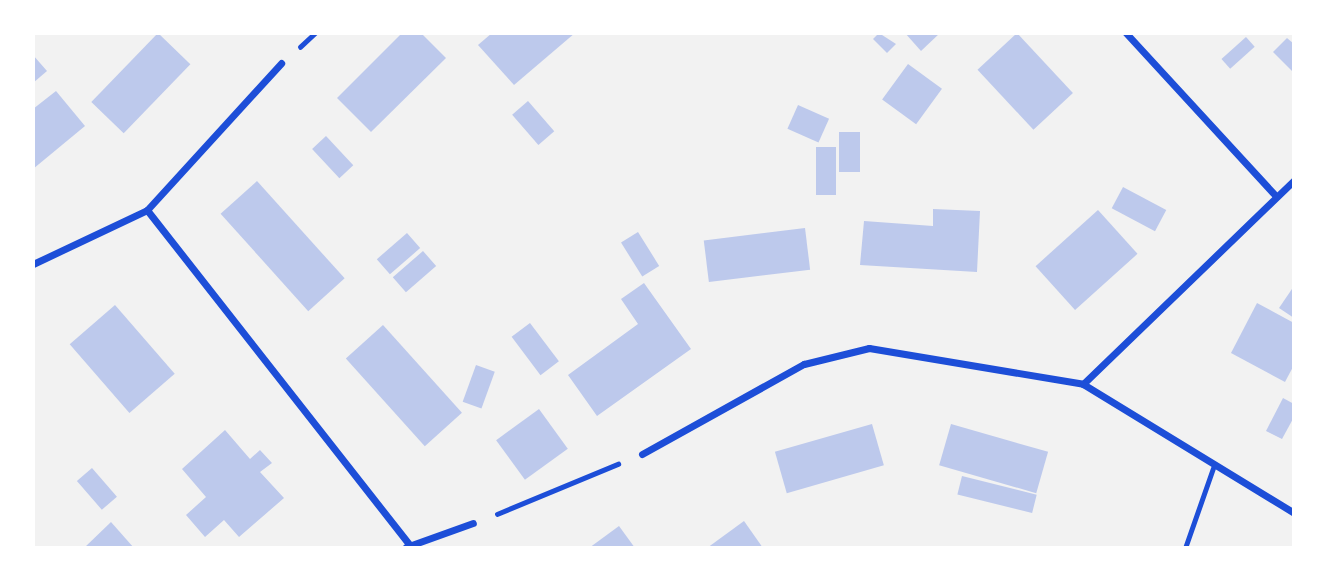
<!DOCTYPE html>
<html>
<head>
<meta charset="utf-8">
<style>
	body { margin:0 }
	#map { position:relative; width:1327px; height:581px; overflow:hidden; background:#f2f2f2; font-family:Signika,sans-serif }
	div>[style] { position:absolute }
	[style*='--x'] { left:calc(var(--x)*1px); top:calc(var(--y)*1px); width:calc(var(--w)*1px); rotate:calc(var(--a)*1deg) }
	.building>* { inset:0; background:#bdc9ec; transform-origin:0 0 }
	.path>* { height:4.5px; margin:-2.25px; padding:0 2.25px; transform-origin:2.25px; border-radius:2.25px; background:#1d4ed8 }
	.service>* { height:5px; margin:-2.5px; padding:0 2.5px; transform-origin:2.5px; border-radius:2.5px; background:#1d4ed8 }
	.minor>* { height:7px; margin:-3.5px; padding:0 3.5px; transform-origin:3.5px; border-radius:3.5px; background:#1d4ed8 }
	span { translate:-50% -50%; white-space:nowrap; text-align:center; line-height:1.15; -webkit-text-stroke:7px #fff; paint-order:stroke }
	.frame { position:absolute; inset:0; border:35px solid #fff; pointer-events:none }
</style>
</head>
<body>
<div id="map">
	<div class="building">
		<i style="left:158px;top:33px;width:45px;height:96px;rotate:44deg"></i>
		<i style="clip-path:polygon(402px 33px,421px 33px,446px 58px,371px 132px,337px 98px)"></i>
		<i style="clip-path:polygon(492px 33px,575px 33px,514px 85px,478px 45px)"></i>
		<i style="clip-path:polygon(879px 33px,896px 44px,887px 53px,873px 39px)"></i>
		<i style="clip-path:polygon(905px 33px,940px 33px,921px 51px)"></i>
		<i style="left:1017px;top:33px;width:82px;height:54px;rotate:47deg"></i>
		<i style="left:1246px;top:37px;width:13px;height:33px;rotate:48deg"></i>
		<i style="clip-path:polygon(1287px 38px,1294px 44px,1294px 73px,1273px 52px)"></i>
		<i style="clip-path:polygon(33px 55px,47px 71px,33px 83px)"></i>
		<i style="left:908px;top:64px;width:42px;height:44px;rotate:36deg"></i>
		<i style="clip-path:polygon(56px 91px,85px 126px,33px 169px,33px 109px)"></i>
		<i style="left:528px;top:101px;width:40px;height:21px;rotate:49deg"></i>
		<i style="left:798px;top:105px;width:34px;height:26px;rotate:24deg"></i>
		<i style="left:860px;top:132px;width:40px;height:21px;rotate:90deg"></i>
		<i style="left:326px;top:136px;width:40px;height:19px;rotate:47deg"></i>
		<i style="left:816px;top:147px;width:20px;height:48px"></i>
		<i style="left:257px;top:181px;width:131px;height:49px;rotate:48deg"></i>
		<i style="left:1123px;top:187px;width:49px;height:24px;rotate:28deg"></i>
		<i style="clip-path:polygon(933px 209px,980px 211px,977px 272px,860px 265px,864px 221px,933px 226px)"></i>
		<i style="left:1098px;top:210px;width:59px;height:84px;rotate:48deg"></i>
		<i style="left:805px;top:228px;width:42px;height:102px;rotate:83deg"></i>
		<i style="left:638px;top:232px;width:40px;height:20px;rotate:58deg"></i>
		<i style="left:407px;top:233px;width:20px;height:40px;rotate:49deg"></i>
		<i style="left:423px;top:251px;width:20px;height:40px;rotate:49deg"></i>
		<i style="clip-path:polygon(644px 283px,691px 349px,597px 416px,568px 375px,638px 324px,621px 299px)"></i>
		<i style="clip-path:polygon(1294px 286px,1294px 318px,1279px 308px)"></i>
		<i style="clip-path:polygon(1257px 303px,1294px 323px,1294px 365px,1285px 382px,1231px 353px)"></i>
		<i style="left:115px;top:305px;width:91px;height:60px;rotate:49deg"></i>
		<i style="left:530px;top:323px;width:48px;height:23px;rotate:53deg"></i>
		<i style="left:383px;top:325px;width:118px;height:50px;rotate:48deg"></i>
		<i style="left:476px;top:365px;width:20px;height:39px;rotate:20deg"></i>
		<i style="clip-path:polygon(1283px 398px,1294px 404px,1294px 417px,1282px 439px,1266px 431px)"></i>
		<i style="left:539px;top:409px;width:49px;height:53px;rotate:54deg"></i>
		<i style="left:872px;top:424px;width:43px;height:101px;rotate:74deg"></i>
		<i style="left:951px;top:424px;width:101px;height:43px;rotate:16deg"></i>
		<i style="clip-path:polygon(225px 430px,250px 459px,260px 450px,272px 463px,260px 472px,284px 498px,239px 537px,224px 520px,205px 537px,186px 515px,206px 497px,182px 469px)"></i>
		<i style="left:92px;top:468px;width:38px;height:20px;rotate:49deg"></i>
		<i style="left:962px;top:476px;width:77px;height:19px;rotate:14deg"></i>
		<i style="clip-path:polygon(744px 521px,763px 548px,707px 548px)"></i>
		<i style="clip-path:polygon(111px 522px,134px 548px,84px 548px)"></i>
		<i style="clip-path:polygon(619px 526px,635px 548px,589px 548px)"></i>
	</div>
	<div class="path">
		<i style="--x:300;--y:47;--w:21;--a:-43"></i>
		<i style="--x:497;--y:514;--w:131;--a:-22.5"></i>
	</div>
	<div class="service">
		<i style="--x:1185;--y:548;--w:85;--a:-70.7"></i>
	</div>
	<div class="minor">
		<i style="--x:1126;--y:33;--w:222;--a:47.4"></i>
		<i style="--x:147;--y:210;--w:427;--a:51.9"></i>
		<i style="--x:33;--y:264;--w:126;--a:-25.3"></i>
		<i style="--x:147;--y:210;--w:199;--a:-47.6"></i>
		<i style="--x:1083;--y:384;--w:293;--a:-44"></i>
		<i style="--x:642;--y:454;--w:185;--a:-29.1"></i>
		<i style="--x:804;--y:364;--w:67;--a:-13.8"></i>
		<i style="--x:869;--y:348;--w:217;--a:9.5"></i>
		<i style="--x:1083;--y:384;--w:247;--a:31.4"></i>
		<i style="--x:406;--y:547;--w:71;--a:-19.7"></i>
	</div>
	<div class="frame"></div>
</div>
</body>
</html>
